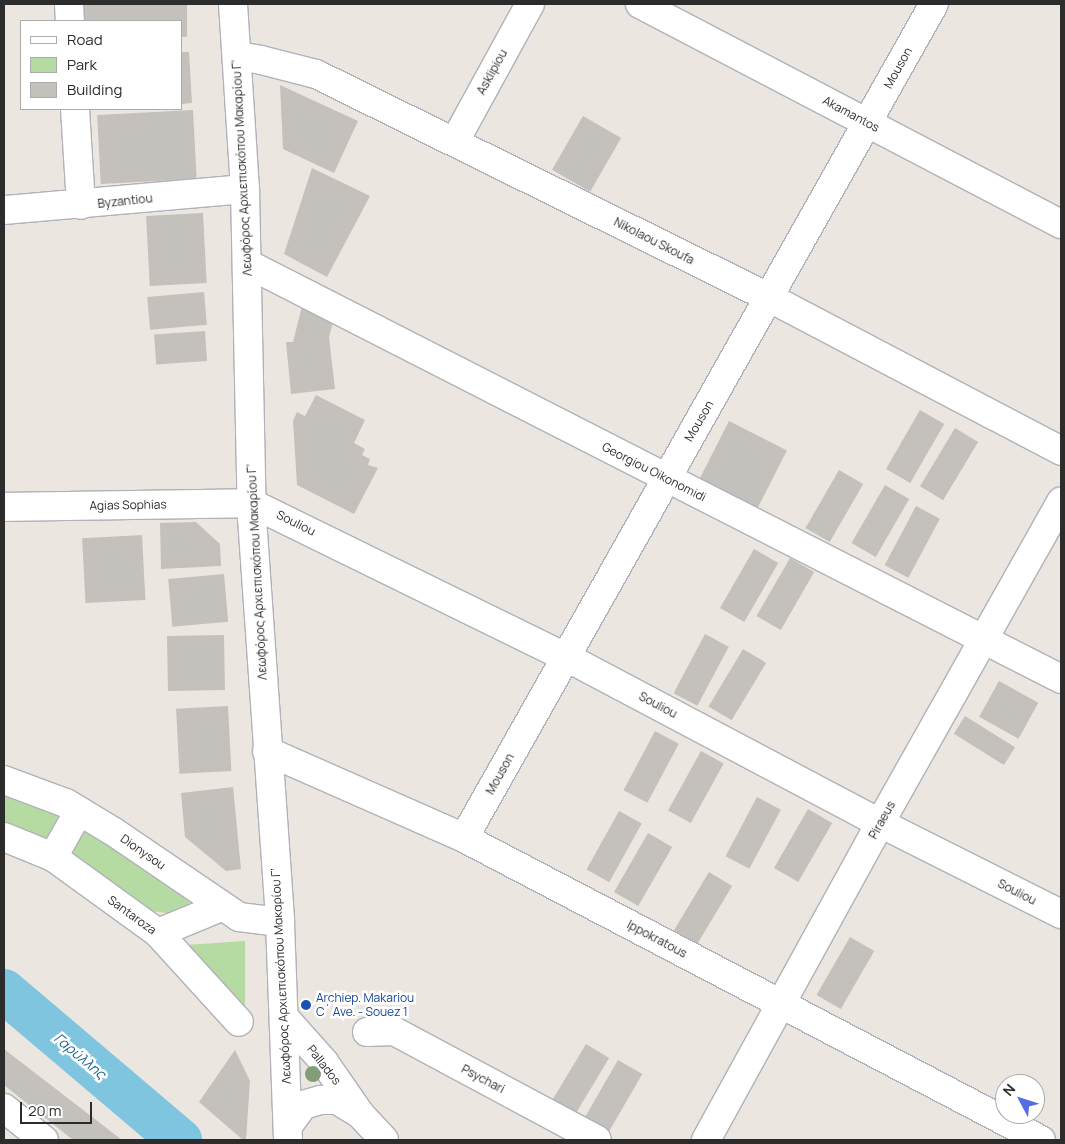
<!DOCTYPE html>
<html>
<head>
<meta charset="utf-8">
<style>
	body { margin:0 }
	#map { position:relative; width:1065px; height:1144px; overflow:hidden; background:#ebe7e0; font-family:Manrope,sans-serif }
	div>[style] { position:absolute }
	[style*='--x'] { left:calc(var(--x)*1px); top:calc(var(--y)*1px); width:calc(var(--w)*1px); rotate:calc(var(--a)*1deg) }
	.green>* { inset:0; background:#b5dba3 }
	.river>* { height:44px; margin:-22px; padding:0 22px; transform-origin:22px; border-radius:22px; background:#80c5e0 }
	.building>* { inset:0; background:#c4c0bc; transform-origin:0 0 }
	.roads { filter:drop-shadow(1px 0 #b0b1ba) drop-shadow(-1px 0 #b0b1ba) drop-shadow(0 1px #b0b1ba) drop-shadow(0 -1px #b0b1ba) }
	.street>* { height:28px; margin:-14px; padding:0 14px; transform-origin:14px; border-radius:14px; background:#fff }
	.secondary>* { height:28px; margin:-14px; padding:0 14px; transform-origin:14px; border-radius:14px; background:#fff }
	.trees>* { width:16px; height:16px; margin:-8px; border-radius:50%; background:#849d79 }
	.dots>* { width:14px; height:14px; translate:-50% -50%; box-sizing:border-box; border:2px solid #fff; border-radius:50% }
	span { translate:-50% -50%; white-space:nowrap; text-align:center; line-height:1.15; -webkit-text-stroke:5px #fff; paint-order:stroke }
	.street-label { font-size:12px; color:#2c2c2c }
	.transit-label { font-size:12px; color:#164399 }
	.left { translate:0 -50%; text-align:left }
	.water-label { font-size:14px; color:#1e658d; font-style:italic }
	.frame { position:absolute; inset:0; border:5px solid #2c2c2c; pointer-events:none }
	.legend { position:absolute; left:20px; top:20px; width:162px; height:90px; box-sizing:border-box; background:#fff; border:1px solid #ababab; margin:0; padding:6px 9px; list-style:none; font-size:15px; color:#2c2c2c }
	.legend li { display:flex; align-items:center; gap:10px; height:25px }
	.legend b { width:25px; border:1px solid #ababab }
	.north { position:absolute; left:995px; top:1074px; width:50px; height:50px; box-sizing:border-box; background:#fff; border:1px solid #ababab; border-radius:50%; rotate:310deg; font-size:14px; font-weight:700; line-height:20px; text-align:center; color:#2c2c2c }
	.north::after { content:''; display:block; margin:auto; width:18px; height:22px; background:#546ce4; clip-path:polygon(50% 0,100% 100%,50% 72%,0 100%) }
	.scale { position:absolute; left:20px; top:1102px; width:72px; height:22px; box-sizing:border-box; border:2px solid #2c2c2c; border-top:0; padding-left:6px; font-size:15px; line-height:18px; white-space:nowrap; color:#2c2c2c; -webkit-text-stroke:4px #fff; paint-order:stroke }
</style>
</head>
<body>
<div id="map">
	<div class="green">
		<i style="clip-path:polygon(4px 787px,59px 807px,65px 818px,57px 831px,43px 841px,4px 826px)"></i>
		<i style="clip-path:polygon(85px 830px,194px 895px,182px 915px,143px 910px,69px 854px,74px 841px)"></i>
		<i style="clip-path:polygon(245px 941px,245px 1019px,186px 945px)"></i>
	</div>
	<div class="river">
		<i style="--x:4;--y:991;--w:231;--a:40.3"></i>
	</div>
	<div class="building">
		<i style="clip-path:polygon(82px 4px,187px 4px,187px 37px,181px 37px,181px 21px,82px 21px)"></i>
		<i style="clip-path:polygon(181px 52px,189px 52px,192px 103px,181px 104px)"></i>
		<i style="clip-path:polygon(280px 85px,358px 121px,334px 173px,283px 149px)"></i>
		<i style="left:193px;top:110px;width:69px;height:96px;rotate:87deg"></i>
		<i style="left:583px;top:116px;width:44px;height:62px;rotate:30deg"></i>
		<i style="clip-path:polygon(312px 168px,370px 196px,327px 277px,284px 254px)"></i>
		<i style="left:203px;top:213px;width:70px;height:57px;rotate:87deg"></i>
		<i style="left:204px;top:292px;width:33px;height:57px;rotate:85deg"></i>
		<i style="clip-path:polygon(303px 302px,335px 315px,329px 337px,335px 389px,291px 394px,286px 342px,293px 342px)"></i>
		<i style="left:205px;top:331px;width:30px;height:51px;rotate:86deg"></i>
		<i style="clip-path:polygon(316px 395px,365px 420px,354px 443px,365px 449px,362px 455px,370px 459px,368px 465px,378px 468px,354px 514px,297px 485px,293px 421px,297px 412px,305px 416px)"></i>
		<i style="left:920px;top:410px;width:28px;height:68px;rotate:30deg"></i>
		<i style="left:729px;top:421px;width:65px;height:64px;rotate:27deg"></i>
		<i style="left:955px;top:428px;width:27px;height:68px;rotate:31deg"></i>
		<i style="left:839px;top:470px;width:28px;height:67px;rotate:30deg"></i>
		<i style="left:885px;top:485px;width:28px;height:67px;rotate:30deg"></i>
		<i style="left:916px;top:506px;width:27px;height:67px;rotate:28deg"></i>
		<i style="clip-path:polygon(196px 522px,220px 544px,221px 566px,161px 569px,160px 523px)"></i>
		<i style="left:142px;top:535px;width:65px;height:60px;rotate:87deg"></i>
		<i style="left:754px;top:549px;width:28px;height:68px;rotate:30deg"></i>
		<i style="left:790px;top:558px;width:28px;height:67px;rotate:30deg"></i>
		<i style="left:224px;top:574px;width:48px;height:56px;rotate:85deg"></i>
		<i style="left:705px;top:634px;width:27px;height:67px;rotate:28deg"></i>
		<i style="left:224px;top:635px;width:55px;height:57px;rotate:89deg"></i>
		<i style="left:743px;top:649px;width:27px;height:67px;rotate:31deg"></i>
		<i style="left:999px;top:681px;width:45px;height:41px;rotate:29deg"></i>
		<i style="left:228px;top:706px;width:65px;height:52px;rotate:87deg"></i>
		<i style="left:965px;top:716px;width:59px;height:21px;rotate:32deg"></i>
		<i style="left:655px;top:731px;width:27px;height:67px;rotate:28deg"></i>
		<i style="left:701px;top:751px;width:26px;height:68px;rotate:29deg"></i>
		<i style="clip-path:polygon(233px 787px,241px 869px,226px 871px,185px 837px,181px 793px)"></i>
		<i style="left:757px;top:797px;width:27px;height:67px;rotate:28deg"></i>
		<i style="left:808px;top:809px;width:28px;height:68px;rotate:30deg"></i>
		<i style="left:619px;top:811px;width:26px;height:67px;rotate:29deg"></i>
		<i style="left:648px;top:833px;width:28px;height:68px;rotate:30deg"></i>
		<i style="left:709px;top:872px;width:27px;height:68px;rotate:31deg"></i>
		<i style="left:850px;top:937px;width:28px;height:67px;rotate:30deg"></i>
		<i style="left:586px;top:1044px;width:27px;height:68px;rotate:31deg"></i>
		<i style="clip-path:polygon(4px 1049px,122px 1140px,73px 1140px,4px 1085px)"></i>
		<i style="clip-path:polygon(235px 1050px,250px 1081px,246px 1140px,243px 1140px,199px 1102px)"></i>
		<i style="left:618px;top:1060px;width:28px;height:67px;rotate:30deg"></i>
	</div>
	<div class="roads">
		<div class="street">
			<i style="--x:69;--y:4;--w:17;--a:87"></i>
			<i style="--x:640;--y:4;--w:475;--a:27.6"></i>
			<i style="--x:237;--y:56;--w:24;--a:9"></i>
			<i style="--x:261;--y:60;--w:57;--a:14.3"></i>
			<i style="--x:316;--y:74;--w:506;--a:26.26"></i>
			<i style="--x:770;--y:298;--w:329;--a:27.7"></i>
			<i style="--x:75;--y:109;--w:96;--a:86.4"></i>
			<i style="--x:455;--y:141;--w:156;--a:-61.3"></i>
			<i style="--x:4;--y:210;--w:242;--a:-5"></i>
			<i style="--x:248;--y:264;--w:913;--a:27.04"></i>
			<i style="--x:267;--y:751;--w:215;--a:23.8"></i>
			<i style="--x:464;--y:838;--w:651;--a:27.63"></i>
			<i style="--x:4;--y:780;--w:66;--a:20.4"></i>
			<i style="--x:66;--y:803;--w:56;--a:31.1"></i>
			<i style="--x:114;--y:832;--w:151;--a:34.2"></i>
			<i style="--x:239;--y:917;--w:41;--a:7"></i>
			<i style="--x:4;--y:837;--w:53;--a:22.2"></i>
			<i style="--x:53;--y:857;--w:130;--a:35.9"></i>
			<i style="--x:158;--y:933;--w:120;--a:47.7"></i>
			<i style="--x:464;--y:838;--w:957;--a:-60.6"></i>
			<i style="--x:53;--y:857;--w:53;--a:-60.5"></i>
			<i style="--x:158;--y:933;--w:68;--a:-22.4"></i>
			<i style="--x:285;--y:1018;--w:59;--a:48.4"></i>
			<i style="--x:324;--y:1062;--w:63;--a:55.3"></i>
			<i style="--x:360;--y:1114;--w:35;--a:47"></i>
			<i style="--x:367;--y:1032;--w:27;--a:-2"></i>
			<i style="--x:394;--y:1031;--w:230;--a:28.2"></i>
			<i style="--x:4;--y:1108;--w:51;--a:38.7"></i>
			<i style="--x:288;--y:1126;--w:26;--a:-54"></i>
			<i style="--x:303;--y:1105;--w:19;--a:-16"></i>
			<i style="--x:321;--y:1100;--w:16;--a:0"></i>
			<i style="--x:337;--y:1100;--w:27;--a:31"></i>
			<i style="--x:706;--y:1140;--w:362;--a:-61.2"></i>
			<i style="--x:880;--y:823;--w:369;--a:-60.6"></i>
		</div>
		<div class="secondary">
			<i style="--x:233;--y:4;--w:185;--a:86.3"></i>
			<i style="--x:245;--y:189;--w:329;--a:88.8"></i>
			<i style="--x:252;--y:518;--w:405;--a:86"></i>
			<i style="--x:280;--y:922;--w:218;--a:87.9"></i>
			<i style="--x:4;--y:507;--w:247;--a:-0.9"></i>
			<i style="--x:251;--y:503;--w:351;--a:26.1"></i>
			<i style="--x:566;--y:657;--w:355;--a:27.9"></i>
			<i style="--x:880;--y:823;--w:203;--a:26.7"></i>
		</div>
	</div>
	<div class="trees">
		<i style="left:313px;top:1074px"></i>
	</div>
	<div class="dots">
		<i style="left:306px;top:1005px;background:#1a4fb4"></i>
	</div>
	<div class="street-label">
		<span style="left:898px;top:68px;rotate:-61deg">Mouson</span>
		<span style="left:492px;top:72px;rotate:-61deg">Asklipiou</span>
		<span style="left:851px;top:114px;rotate:28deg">Akamantos</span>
		<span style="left:242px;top:168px;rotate:-93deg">Λεωφόρος Αρχιεπισκόπου Μακαρίου Γ’</span>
		<span style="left:125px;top:201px;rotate:-6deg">Byzantiou</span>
		<span style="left:654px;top:241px;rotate:27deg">Nikolaou Skoufa</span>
		<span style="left:699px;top:421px;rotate:-60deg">Mouson</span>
		<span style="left:654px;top:472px;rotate:27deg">Georgiou Oikonomidi</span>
		<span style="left:128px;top:505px;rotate:-1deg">Agias Sophias</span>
		<span style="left:296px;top:523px;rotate:26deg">Souliou</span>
		<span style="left:257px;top:572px;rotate:-93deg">Λεωφόρος Αρχιεπισκόπου Μακαρίου Γ’</span>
		<span style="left:658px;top:705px;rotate:28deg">Souliou</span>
		<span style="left:500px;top:774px;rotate:-61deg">Mouson</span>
		<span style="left:882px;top:820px;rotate:-61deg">Piraeus</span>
		<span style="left:143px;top:852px;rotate:35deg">Dionysou</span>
		<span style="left:1017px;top:892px;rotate:27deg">Souliou</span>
		<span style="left:132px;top:915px;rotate:36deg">Santaroza</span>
		<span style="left:657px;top:939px;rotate:28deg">Ippokratous</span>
		<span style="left:281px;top:976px;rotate:-93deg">Λεωφόρος Αρχιεπισκόπου Μακαρίου Γ’</span>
		<span style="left:324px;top:1065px;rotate:52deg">Pallados</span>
		<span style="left:483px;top:1079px;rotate:28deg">Psychari</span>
	</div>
	<div class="transit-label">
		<span class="left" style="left:316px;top:1005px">Archiep. Makariou<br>C´ Ave. - Souez 1</span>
	</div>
	<div class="water-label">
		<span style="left:80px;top:1056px;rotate:40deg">Γαρύλλης</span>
	</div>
	<div class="frame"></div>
	<ul class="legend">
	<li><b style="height:6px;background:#fff"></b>Road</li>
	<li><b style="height:14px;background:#b5dba3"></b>Park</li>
	<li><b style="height:14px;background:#c4c0bc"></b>Building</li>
	</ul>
	<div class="north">N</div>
	<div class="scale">20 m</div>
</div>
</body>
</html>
